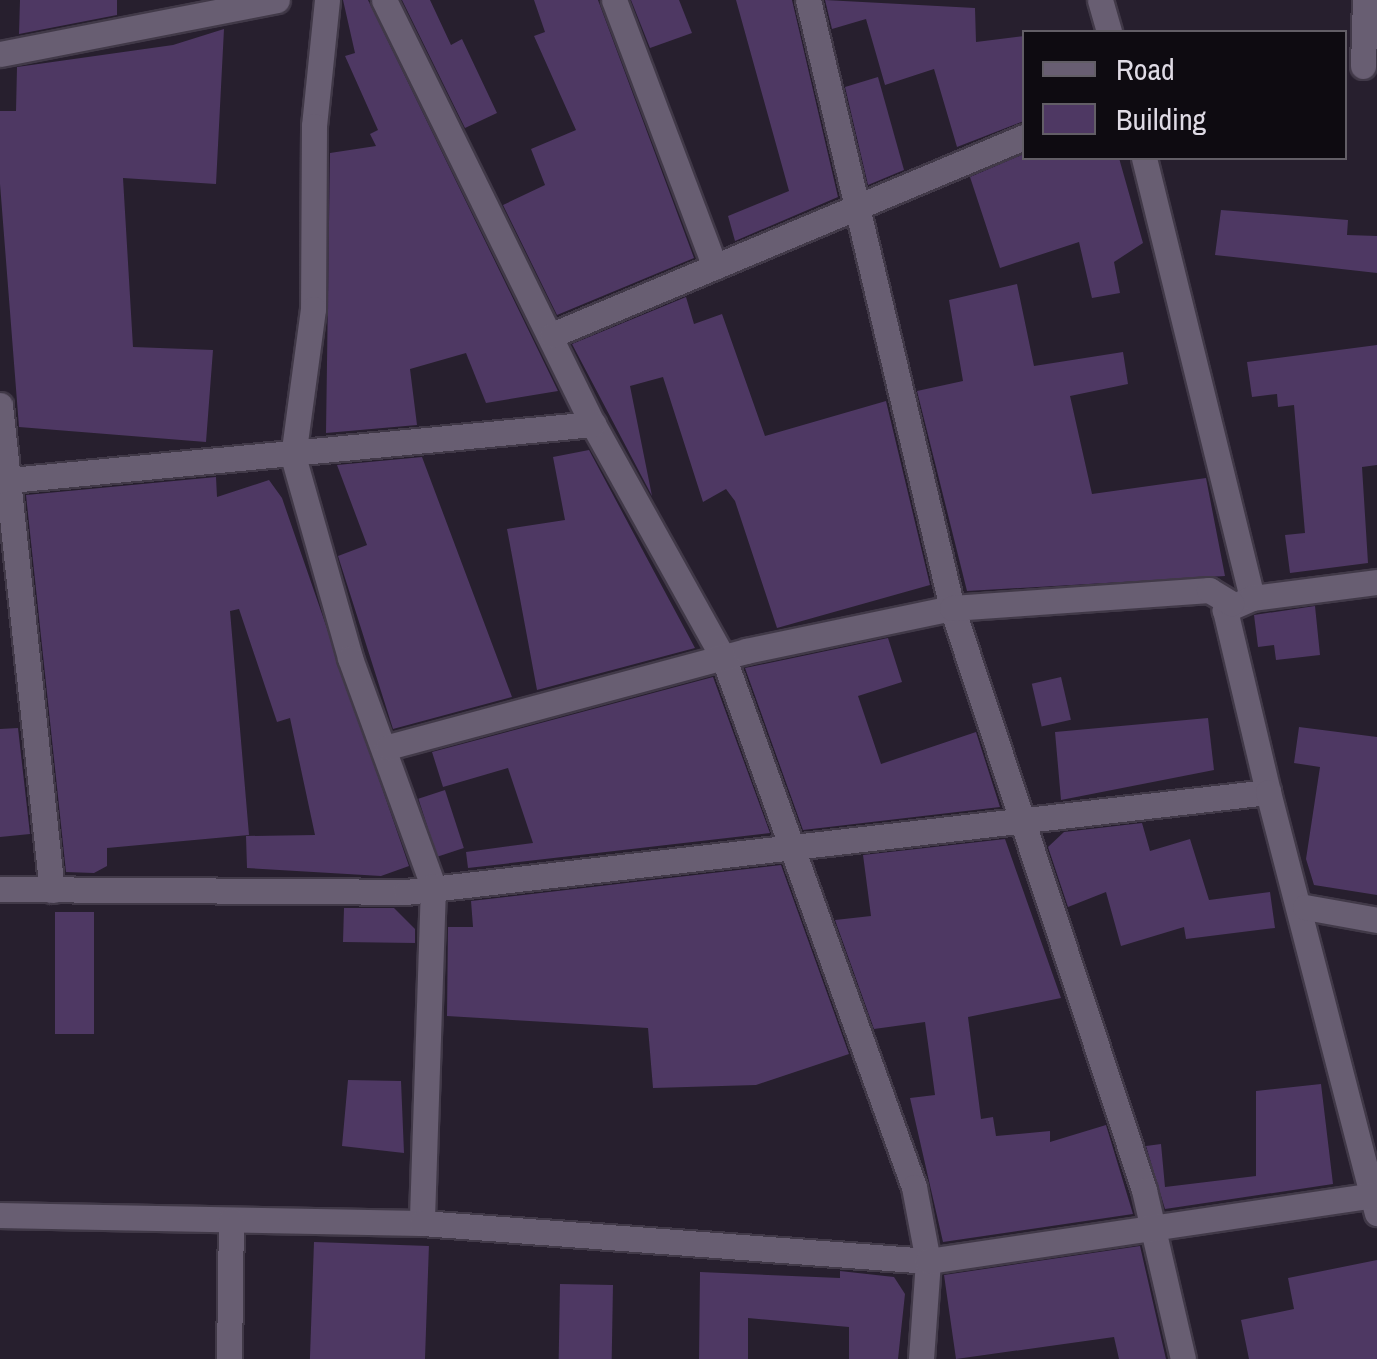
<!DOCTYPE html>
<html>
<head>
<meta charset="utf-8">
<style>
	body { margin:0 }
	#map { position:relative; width:1377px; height:1359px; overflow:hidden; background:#271f2e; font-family:"Archivo Narrow",sans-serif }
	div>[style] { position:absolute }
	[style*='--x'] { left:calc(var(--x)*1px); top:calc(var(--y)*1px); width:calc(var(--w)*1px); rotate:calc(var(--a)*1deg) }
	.building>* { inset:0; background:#4e3863; transform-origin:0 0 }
	.roads { filter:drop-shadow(2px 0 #413948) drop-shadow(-2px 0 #413948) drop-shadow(0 2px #413948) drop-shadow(0 -2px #413948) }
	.minor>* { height:25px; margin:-12.5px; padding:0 12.5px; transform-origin:12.5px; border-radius:12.5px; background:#685e72 }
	span { translate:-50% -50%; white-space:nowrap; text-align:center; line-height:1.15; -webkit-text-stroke:10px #0e0b11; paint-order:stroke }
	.legend { position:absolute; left:1022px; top:30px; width:325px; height:130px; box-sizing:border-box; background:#0e0b11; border:2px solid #625e66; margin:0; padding:12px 18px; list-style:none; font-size:30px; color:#dfdbe5 }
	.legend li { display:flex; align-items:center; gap:20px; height:50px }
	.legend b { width:50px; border:2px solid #625e66 }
</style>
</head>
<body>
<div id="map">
	<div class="building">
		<i style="clip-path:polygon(20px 0,117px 0,117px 15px,19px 34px)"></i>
		<i style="clip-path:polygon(343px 0,368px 0,558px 391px,486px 403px,466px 353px,410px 369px,417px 425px,326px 433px,330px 153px,376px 146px,370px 134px,378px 130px,345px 56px,355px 53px)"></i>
		<i style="clip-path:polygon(402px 0,430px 0,451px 45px,462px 39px,497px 113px,465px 128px)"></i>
		<i style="clip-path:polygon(534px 0,598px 0,694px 258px,557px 315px,503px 205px,545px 185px,531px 149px,576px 130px,534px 36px,545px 32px)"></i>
		<i style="clip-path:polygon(631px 0,679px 0,692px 33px,650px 48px)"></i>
		<i style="clip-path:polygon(736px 0,792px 0,838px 197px,735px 241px,728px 216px,789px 191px)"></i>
		<i style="clip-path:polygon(825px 0,975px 8px,976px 42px,1024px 36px,1024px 121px,957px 147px,934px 69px,885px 85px,866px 19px,832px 29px)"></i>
		<i style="clip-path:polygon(224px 29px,216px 184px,123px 178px,133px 347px,213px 350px,206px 442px,19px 427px,0 184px,0 111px,16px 111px,17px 67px,173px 45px)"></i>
		<i style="clip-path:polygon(878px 77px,904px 170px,868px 185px,845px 87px)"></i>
		<i style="clip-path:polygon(1024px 154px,1119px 158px,1143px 243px,1114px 262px,1120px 293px,1092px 298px,1079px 242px,1000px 268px,970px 177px)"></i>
		<i style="clip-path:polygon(1221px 210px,1348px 220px,1347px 235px,1377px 236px,1377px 273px,1215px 255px)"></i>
		<i style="clip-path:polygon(1017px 284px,1034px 366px,1123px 352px,1128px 384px,1070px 396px,1092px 494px,1206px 478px,1225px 576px,967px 591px,917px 391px,963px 381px,949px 300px)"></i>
		<i style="clip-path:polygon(686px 297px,694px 324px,722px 314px,765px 436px,886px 401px,930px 585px,777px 628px,735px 501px,726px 489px,703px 502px,663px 377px,630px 386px,652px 496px,572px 344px)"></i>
		<i style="clip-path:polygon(1377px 345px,1377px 465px,1362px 467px,1368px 563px,1290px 573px,1285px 535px,1305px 533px,1294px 405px,1278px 407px,1277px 394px,1252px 397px,1247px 362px)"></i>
		<i style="clip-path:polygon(589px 450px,695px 648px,537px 690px,507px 529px,565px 520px,553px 457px)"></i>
		<i style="clip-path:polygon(422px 457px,512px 697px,393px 729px,338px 556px,367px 545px,337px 465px)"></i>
		<i style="clip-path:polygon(216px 477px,217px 497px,269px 480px,282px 498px,409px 866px,381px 876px,247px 868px,246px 836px,315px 835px,290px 718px,277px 722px,239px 609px,230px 611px,249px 835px,107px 848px,107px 866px,94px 873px,66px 872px,26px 495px)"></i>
		<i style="clip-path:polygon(1315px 606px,1320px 655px,1276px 660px,1274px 645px,1258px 647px,1254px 615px)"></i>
		<i style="clip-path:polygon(888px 638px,902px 682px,858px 696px,881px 764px,976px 732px,1000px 807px,803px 830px,745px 668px)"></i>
		<i style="clip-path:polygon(713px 677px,770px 833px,468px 868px,466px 852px,533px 843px,508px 768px,443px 787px,432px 752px)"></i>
		<i style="left:1061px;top:677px;width:44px;height:30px;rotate:77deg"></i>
		<i style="clip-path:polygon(1208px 718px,1214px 770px,1061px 800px,1055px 732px)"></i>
		<i style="clip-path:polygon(1299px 727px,1377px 737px,1377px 895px,1314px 885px,1306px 859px,1320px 767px,1294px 763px)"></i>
		<i style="clip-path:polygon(18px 728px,30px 834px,0 837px,0 729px)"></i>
		<i style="left:445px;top:790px;width:61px;height:28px;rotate:72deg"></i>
		<i style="clip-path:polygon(1142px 823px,1150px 851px,1190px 839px,1209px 900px,1270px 892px,1275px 928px,1186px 939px,1184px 927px,1121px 946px,1106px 892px,1068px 907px,1048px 847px,1064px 832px)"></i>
		<i style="clip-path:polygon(1005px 839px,1061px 998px,968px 1017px,981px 1119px,993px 1117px,996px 1136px,1050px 1131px,1050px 1142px,1106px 1125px,1133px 1214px,943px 1242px,910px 1098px,935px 1095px,925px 1022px,874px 1029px,835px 920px,871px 916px,863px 855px)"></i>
		<i style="clip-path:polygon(781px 865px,849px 1054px,756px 1085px,653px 1088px,648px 1028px,447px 1016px,448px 927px,473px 927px,471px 901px)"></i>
		<i style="clip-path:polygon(344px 908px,394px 908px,415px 929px,415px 943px,343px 942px)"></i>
		<i style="left:55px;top:912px;width:39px;height:122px"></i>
		<i style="clip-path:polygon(348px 1080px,401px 1081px,404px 1153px,342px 1146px)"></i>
		<i style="clip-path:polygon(1321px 1084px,1333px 1184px,1165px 1209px,1146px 1146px,1161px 1144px,1165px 1187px,1256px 1176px,1256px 1091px)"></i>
		<i style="left:314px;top:1242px;width:115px;height:117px;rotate:2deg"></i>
		<i style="clip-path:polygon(1140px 1246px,1166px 1359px,1119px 1359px,1114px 1337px,956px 1359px,944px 1275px)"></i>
		<i style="clip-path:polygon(1377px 1260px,1377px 1359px,1249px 1359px,1241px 1320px,1294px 1309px,1288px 1278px)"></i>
		<i style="clip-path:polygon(840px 1271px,894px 1277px,905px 1294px,898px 1359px,849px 1359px,849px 1327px,748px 1318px,748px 1359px,699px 1359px,700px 1272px,840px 1278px)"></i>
		<i style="left:560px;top:1284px;width:53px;height:75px;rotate:1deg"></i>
	</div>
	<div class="roads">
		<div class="minor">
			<i style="--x:327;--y:0;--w:127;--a:95.9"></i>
			<i style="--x:314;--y:126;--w:183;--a:90.3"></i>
			<i style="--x:313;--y:309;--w:148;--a:97.7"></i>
			<i style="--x:293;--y:456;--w:210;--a:74.2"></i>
			<i style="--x:350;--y:658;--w:243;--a:70"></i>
			<i style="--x:433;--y:886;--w:337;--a:91.9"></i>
			<i style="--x:384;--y:0;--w:473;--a:63.8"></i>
			<i style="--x:593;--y:424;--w:269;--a:60.9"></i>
			<i style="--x:724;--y:659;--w:561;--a:70.21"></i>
			<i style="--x:914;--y:1187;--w:75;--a:79.3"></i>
			<i style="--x:928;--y:1261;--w:98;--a:94.1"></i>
			<i style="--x:614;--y:0;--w:285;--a:69.3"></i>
			<i style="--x:808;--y:0;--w:625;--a:76.68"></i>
			<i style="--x:952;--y:608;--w:613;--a:71.74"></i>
			<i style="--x:1144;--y:1190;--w:173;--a:77"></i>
			<i style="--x:1100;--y:0;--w:33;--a:74"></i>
			<i style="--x:0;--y:54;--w:282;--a:-11"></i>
			<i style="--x:1363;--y:66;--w:66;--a:-88.3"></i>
			<i style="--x:1144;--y:158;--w:453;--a:76.2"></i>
			<i style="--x:1252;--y:598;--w:30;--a:156"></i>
			<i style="--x:1225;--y:610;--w:187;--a:76.7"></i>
			<i style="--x:552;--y:335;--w:512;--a:-22.76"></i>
			<i style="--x:0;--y:405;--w:488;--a:83.9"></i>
			<i style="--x:0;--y:481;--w:596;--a:-5.49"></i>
			<i style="--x:1252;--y:598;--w:126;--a:-7.3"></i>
			<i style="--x:388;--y:747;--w:371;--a:-15"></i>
			<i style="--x:746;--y:651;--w:210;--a:-11.8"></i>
			<i style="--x:952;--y:608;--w:258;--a:-4"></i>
			<i style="--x:1209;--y:590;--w:26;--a:31"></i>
			<i style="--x:0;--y:889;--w:406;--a:0.4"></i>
			<i style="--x:406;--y:892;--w:868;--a:-6.62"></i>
			<i style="--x:1268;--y:792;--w:435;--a:75.5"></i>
			<i style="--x:1305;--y:907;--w:73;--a:10.2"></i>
			<i style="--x:0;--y:1215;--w:422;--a:1.1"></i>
			<i style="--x:422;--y:1223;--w:507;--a:4.29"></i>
			<i style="--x:928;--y:1261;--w:450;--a:-8.4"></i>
			<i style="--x:229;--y:1359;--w:139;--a:-89.2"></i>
		</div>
	</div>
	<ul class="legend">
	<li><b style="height:12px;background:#685e72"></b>Road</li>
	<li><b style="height:28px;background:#4e3863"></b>Building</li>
	</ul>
</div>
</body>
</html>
